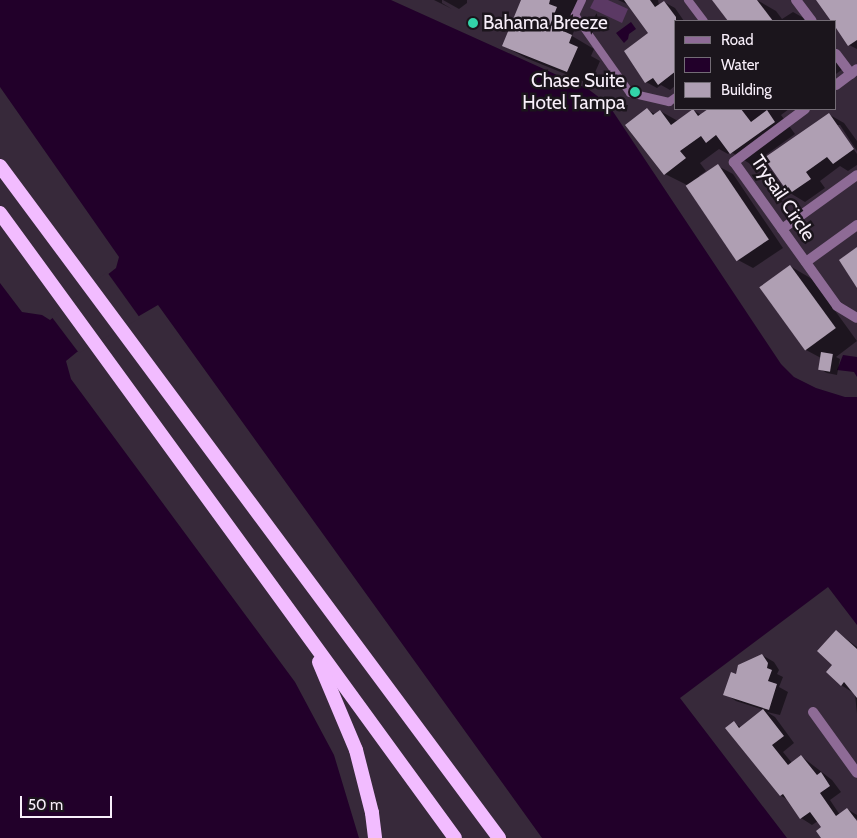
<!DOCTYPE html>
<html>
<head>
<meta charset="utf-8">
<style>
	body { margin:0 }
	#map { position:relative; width:857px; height:838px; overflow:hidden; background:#37293a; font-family:Cabin,sans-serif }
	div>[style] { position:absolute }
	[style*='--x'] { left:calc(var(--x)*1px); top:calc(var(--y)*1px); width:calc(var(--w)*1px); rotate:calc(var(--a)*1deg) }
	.green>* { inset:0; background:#5b3964 }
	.water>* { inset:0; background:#22002a }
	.pier>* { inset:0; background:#37293a }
	.shadow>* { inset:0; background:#0007 }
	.building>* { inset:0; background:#af9fb3; transform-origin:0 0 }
	.service>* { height:8px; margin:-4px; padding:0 4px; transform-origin:4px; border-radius:4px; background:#8e6b96 }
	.minor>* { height:10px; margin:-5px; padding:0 5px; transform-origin:5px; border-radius:5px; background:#8e6b96 }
	.trunk>* { height:14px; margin:-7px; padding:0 7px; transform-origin:7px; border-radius:7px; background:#f2bcff }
	.dots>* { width:14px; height:14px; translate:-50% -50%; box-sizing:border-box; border:2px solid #1b151c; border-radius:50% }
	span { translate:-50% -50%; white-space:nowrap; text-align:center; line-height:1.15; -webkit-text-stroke:5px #1b151c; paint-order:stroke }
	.poi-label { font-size:19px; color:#f8effa }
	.left { translate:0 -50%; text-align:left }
	.right { translate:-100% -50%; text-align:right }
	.street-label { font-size:19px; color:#f8effa }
	.legend { position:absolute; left:674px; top:20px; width:162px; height:90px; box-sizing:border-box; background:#1b151c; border:1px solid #736c75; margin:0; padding:6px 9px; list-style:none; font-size:15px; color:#f8effa }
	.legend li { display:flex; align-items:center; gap:10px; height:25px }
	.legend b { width:25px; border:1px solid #736c75 }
	.scale { position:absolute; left:20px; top:796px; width:92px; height:22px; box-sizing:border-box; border:2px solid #f8effa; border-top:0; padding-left:6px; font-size:15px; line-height:18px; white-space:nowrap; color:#f8effa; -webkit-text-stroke:4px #1b151c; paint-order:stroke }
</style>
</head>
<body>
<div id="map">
	<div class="green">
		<i style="clip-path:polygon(594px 0,608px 0,628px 9px,622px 23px,590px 8px)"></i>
	</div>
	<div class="water">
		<i style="clip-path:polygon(0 0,391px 0,588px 89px,608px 104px,781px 364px,794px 377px,816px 388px,845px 397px,857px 397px,857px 625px,828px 587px,680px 698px,787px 838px,542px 838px,158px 305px,77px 352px,66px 361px,71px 379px,295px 682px,334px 755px,359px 838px,0 838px,0 283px,22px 312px,42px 315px,50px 320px,116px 268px,119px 257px,0 87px)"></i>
		<i style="clip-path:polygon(631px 22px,636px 29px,629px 34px,628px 39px,624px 43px,616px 33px)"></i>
		<i style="clip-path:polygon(843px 355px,857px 357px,857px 377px,854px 372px,837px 370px)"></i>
	</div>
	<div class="pier">
		<i style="clip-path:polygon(107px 272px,140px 318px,79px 353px,51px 316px)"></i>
	</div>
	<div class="shadow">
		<i style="clip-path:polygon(434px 0,442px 0,442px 3px,452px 9px)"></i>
		<i style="clip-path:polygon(443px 0,467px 0,467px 3px,459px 9px)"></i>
		<i style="clip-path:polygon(523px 0,584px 0,575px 20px,578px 21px,572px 36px,594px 49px,591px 56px,600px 61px,590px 84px,526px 58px,504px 46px)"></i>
		<i style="clip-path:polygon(618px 0,658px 0,659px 5px,664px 2px,675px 8px,684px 21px,676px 21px,676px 85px,670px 90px,661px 85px,657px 88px,646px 82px,650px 33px,629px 5px)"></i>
		<i style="clip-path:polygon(713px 0,757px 0,776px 11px,782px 19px,793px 12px,809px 21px,730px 21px)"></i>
		<i style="clip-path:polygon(817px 0,857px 0,857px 49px,849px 45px,836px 26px,836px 21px,833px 21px)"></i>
		<i style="clip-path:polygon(836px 56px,844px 68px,836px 74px)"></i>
		<i style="clip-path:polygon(710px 109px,789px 109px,781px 115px,795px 134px,752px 165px,731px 152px,728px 154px,719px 149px,700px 163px,706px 171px,699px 176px,700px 177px,718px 166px,733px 174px,783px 248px,753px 268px,738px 260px,687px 185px,665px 174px,647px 110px,655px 114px,660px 111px,678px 121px,693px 110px,701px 115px)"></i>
		<i style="clip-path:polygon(830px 115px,844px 123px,857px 141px,857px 151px,840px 125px,836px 125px,857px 154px,857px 165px,848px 171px,840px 166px,820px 181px,825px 188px,805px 202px,790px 193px)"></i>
		<i style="clip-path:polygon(790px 266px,812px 279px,857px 341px,836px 357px,840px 359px,837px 375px,827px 373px,820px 369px,821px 358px,806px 350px,761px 288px)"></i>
		<i style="clip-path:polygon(837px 632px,857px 647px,857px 714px,855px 694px,841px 685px,834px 665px)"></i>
		<i style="clip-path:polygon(762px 655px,774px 662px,779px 670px,777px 674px,783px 677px,779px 687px,788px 692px,780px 715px,767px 712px,775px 717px,794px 743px,783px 752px,792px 763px,801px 756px,832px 780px,841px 792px,830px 800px,840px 815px,847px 809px,857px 815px,857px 819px,852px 817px,857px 823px,857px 838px,822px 838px,823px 828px,818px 821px,812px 825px,801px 818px,788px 800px,780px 795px,734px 723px,742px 728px,764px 710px,736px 701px,725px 694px,737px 675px)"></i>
	</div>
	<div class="building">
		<i style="clip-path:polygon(521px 0,550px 0,549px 4px,557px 7px,550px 25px,572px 35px,569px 43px,578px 47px,567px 72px,502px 46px)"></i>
		<i style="clip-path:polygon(624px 0,650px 0,655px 7px,664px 1px,676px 17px,676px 71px,658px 85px,653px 78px,645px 83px,624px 51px,648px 33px)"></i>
		<i style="clip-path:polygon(712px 0,757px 0,773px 21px,728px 21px)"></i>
		<i style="clip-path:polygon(816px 0,857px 0,857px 40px,848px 46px,836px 28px,836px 21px,831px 21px)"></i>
		<i style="clip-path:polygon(647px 108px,653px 115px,660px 110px,671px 125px,693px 109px,698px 116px,708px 109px,741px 109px,751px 122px,767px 110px,775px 122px,730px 154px,716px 135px,706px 143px,701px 136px,680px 151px,686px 158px,664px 175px,625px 125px)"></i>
		<i style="clip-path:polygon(829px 113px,854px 149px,833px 164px,827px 157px,806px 172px,811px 179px,789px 194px,764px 158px)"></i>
		<i style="left:718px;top:164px;width:91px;height:39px;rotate:56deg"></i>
		<i style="clip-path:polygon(857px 247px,857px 288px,839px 260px)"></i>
		<i style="left:790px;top:265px;width:78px;height:38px;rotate:54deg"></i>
		<i style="left:821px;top:352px;width:12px;height:18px;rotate:9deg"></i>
		<i style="clip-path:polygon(836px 630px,857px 649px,857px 698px,844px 682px,841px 686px,826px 672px,832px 665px,817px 651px)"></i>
		<i style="clip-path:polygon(762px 654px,768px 663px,767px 668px,772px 670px,768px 681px,777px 684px,769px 710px,723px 695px,731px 672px,736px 674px,738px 665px)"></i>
		<i style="clip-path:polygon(763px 709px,784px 736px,772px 745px,788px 765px,801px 755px,817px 775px,821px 772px,830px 786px,820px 793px,836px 816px,847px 808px,857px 821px,857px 838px,821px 838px,816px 831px,821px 827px,810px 812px,800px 819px,783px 794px,780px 796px,725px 728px,734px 721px,739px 728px)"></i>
	</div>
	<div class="service">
		<i style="--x:582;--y:0;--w:17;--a:115"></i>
		<i style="--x:575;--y:15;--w:95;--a:54.8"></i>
		<i style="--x:630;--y:93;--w:40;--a:13"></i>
		<i style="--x:669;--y:102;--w:9;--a:-36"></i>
		<i style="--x:688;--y:0;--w:26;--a:53"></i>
	</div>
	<div class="minor">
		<i style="--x:796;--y:0;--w:26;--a:53"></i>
		<i style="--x:836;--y:54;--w:25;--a:53"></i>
		<i style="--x:836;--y:85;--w:26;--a:-37"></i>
		<i style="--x:805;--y:109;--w:89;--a:143.3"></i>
		<i style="--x:734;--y:162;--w:177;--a:54.4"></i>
		<i style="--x:837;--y:306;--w:23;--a:31"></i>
		<i style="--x:782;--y:229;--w:92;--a:-35.8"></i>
		<i style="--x:806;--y:262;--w:63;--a:-36"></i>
		<i style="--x:813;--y:712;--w:75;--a:54.2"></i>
	</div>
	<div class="trunk">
		<i style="--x:0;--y:166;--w:837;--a:53.4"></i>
		<i style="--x:0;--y:213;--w:773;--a:53.95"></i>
		<i style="--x:319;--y:662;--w:95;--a:67.2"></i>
		<i style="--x:356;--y:750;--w:65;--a:75.7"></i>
		<i style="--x:372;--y:813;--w:25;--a:83"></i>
	</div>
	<div class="dots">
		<i style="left:473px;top:23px;background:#32d4a9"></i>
		<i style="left:635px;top:92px;background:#32d4a9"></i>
	</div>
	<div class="poi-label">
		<span class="left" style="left:483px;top:23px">Bahama Breeze</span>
		<span class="right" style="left:625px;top:92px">Chase Suite<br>Hotel Tampa</span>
	</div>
	<div class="street-label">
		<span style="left:783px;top:198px;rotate:56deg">Trysail Circle</span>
	</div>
	<ul class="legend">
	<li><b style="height:6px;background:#8e6b96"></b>Road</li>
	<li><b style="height:14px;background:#22002a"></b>Water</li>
	<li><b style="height:14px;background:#af9fb3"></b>Building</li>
	</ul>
	<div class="scale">50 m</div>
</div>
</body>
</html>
